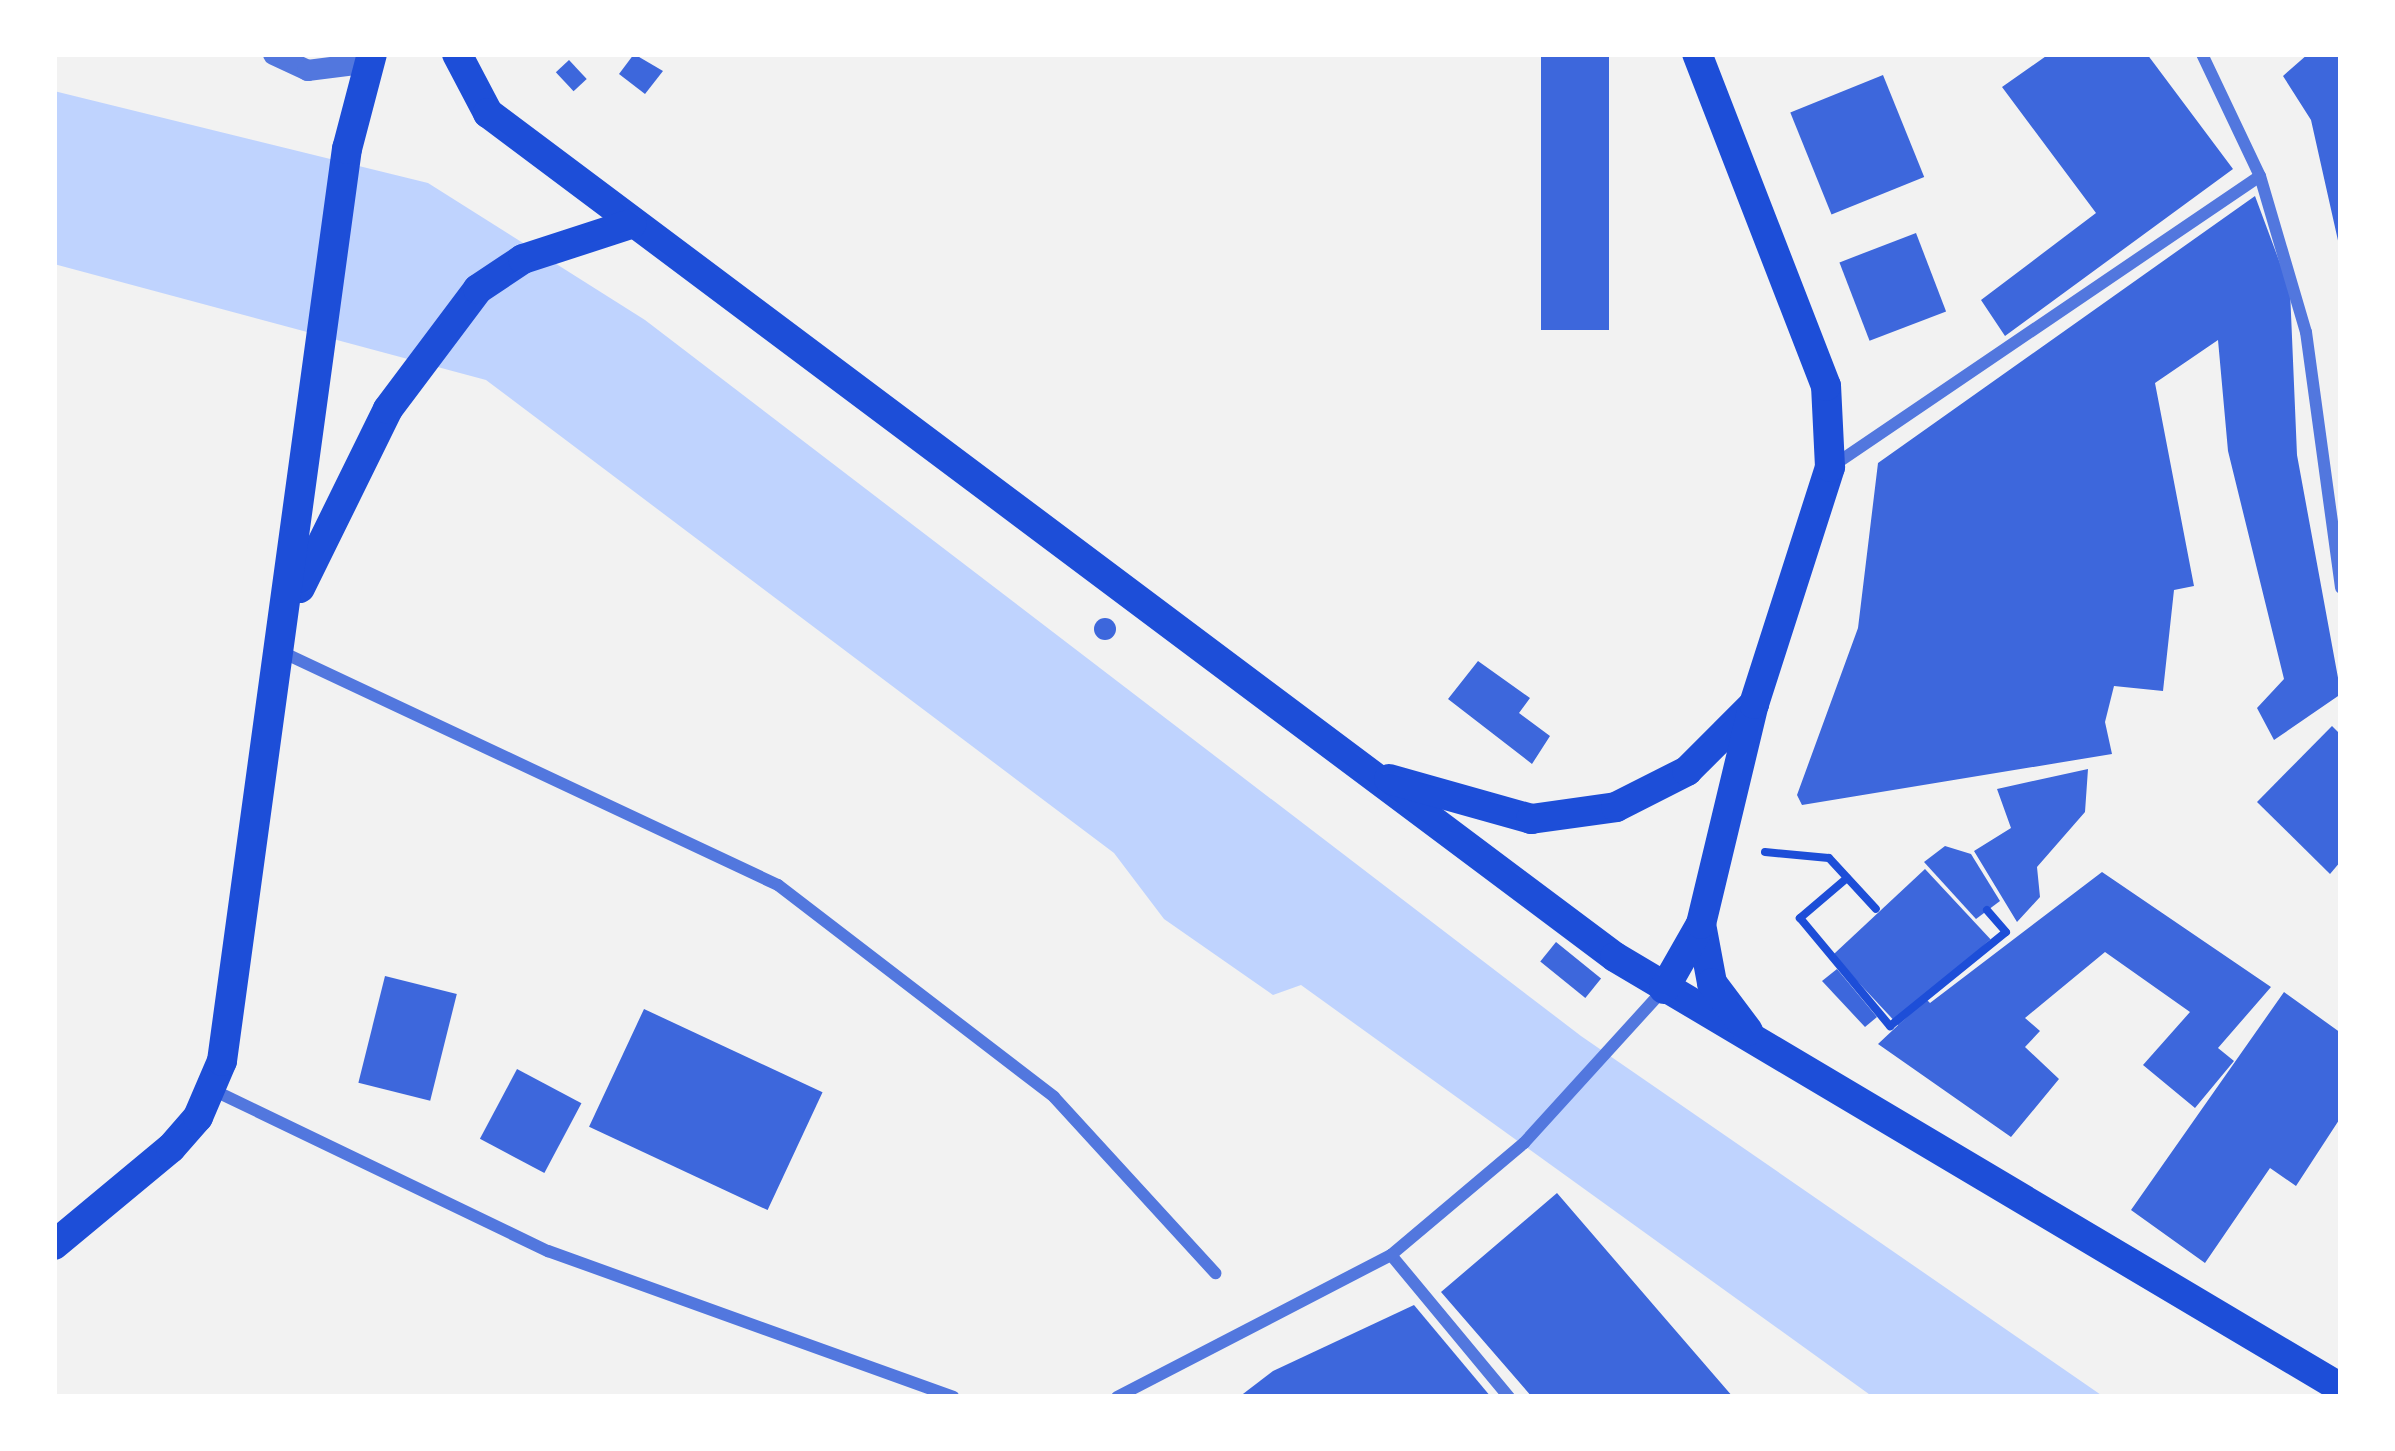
<!DOCTYPE html>
<html>
<head>
<meta charset="utf-8">
<style>
	body { margin:0 }
	#map { position:relative; width:2395px; height:1451px; overflow:hidden; background:#f2f2f2; font-family:Poppins,sans-serif }
	div>[style] { position:absolute }
	[style*='--x'] { left:calc(var(--x)*1px); top:calc(var(--y)*1px); width:calc(var(--w)*1px); rotate:calc(var(--a)*1deg) }
	.water>* { inset:0; background:#bfd3fe }
	.building>* { inset:0; background:#3d67dc; transform-origin:0 0 }
	.round { border-radius:50% }
	.path>* { height:8px; margin:-4px; padding:0 4px; transform-origin:4px; border-radius:4px; background:#1d4ed8 }
	.minor>* { height:12px; margin:-6px; padding:0 6px; transform-origin:6px; border-radius:6px; background:#5277de }
	.tertiary>* { height:21px; margin:-10.5px; padding:0 10.5px; transform-origin:10.5px; border-radius:10.5px; background:#5277de }
	.primary>* { height:30px; margin:-15px; padding:0 15px; transform-origin:15px; border-radius:15px; background:#1d4ed8 }
	span { translate:-50% -50%; white-space:nowrap; text-align:center; line-height:1.15; -webkit-text-stroke:10px #fff; paint-order:stroke }
	.frame { position:absolute; inset:0; border:57px solid #fff; pointer-events:none }
</style>
</head>
<body>
<div id="map">
	<div class="water">
		<i style="clip-path:polygon(54px 91px,428px 183px,645px 320px,1581px 1036px,2104px 1397px,1873px 1397px,1301px 985px,1273px 995px,1164px 919px,1114px 853px,486px 380px,54px 264px)"></i>
	</div>
	<div class="building">
		<i style="clip-path:polygon(634px 54px,663px 71px,645px 94px,619px 74px)"></i>
		<i style="left:1541px;top:54px;width:68px;height:276px"></i>
		<i style="clip-path:polygon(2049px 54px,2147px 54px,2233px 169px,2005px 336px,1981px 300px,2096px 213px,2002px 87px)"></i>
		<i style="clip-path:polygon(2308px 54px,2341px 54px,2341px 254px,2311px 120px,2283px 76px)"></i>
		<i style="left:569px;top:60px;width:26px;height:18px;rotate:47deg"></i>
		<i style="left:1883px;top:75px;width:110px;height:100px;rotate:68deg"></i>
		<i style="clip-path:polygon(2255px 196px,2290px 290px,2297px 455px,2341px 694px,2274px 740px,2257px 708px,2284px 679px,2228px 451px,2218px 340px,2155px 383px,2194px 586px,2174px 590px,2163px 691px,2114px 686px,2105px 722px,2112px 754px,1802px 805px,1797px 795px,1858px 628px,1878px 463px)"></i>
		<i style="left:1916px;top:233px;width:84px;height:82px;rotate:69deg"></i>
		<i class="round" style="left:1094px;top:618px;width:22px;height:22px"></i>
		<i style="clip-path:polygon(1478px 661px,1530px 698px,1519px 713px,1550px 736px,1532px 764px,1448px 699px)"></i>
		<i style="clip-path:polygon(2332px 726px,2341px 735px,2341px 861px,2330px 874px,2257px 802px)"></i>
		<i style="clip-path:polygon(2088px 769px,2085px 812px,2037px 867px,2040px 897px,2017px 922px,1974px 851px,2011px 828px,1997px 789px)"></i>
		<i style="clip-path:polygon(1945px 846px,1971px 854px,2000px 901px,1976px 919px,1924px 862px)"></i>
		<i style="left:1925px;top:869px;width:96px;height:126px;rotate:47deg"></i>
		<i style="clip-path:polygon(2102px 872px,2271px 987px,2218px 1048px,2234px 1061px,2195px 1108px,2143px 1065px,2190px 1012px,2105px 952px,2025px 1018px,2040px 1031px,2025px 1047px,2059px 1079px,2011px 1137px,1878px 1044px,1926px 999px,1930px 1003px)"></i>
		<i style="left:1556px;top:942px;width:58px;height:25px;rotate:39deg"></i>
		<i style="clip-path:polygon(1837px 969px,1877px 1017px,1865px 1027px,1822px 981px)"></i>
		<i style="left:385px;top:976px;width:74px;height:110px;rotate:14deg"></i>
		<i style="clip-path:polygon(2284px 992px,2341px 1033px,2341px 1117px,2296px 1186px,2270px 1168px,2205px 1263px,2131px 1210px)"></i>
		<i style="left:644px;top:1009px;width:197px;height:130px;rotate:25deg"></i>
		<i style="left:517px;top:1069px;width:73px;height:79px;rotate:28deg"></i>
		<i style="clip-path:polygon(1557px 1193px,1663px 1316px,1733px 1397px,1532px 1397px,1441px 1292px)"></i>
		<i style="clip-path:polygon(1414px 1305px,1491px 1397px,1239px 1397px,1273px 1371px)"></i>
	</div>
	<div class="path">
		<i style="--x:1765;--y:852;--w:64;--a:5.4"></i>
		<i style="--x:1829;--y:858;--w:69;--a:47.3"></i>
		<i style="--x:1847;--y:878;--w:62;--a:139.6"></i>
		<i style="--x:1800;--y:918;--w:141;--a:50.2"></i>
		<i style="--x:1890;--y:1026;--w:149;--a:-39"></i>
		<i style="--x:2006;--y:932;--w:29;--a:-131"></i>
	</div>
	<div class="minor">
		<i style="--x:2202;--y:54;--w:135;--a:64.6"></i>
		<i style="--x:2260;--y:176;--w:163;--a:73.6"></i>
		<i style="--x:2306;--y:332;--w:258;--a:82.2"></i>
		<i style="--x:1831;--y:467;--w:518;--a:-34.15"></i>
		<i style="--x:284;--y:653;--w:546;--a:25.16"></i>
		<i style="--x:778;--y:885;--w:348;--a:37.5"></i>
		<i style="--x:1054;--y:1097;--w:239;--a:47.5"></i>
		<i style="--x:213;--y:1090;--w:372;--a:25.7"></i>
		<i style="--x:548;--y:1251;--w:431;--a:19.8"></i>
		<i style="--x:1391;--y:1255;--w:185;--a:50.3"></i>
		<i style="--x:1117;--y:1397;--w:309;--a:-27.4"></i>
		<i style="--x:1391;--y:1255;--w:174;--a:-40.1"></i>
		<i style="--x:1524;--y:1143;--w:207;--a:-47.7"></i>
	</div>
	<div class="tertiary">
		<i style="--x:273;--y:54;--w:38;--a:25"></i>
		<i style="--x:307;--y:70;--w:64;--a:-7.2"></i>
	</div>
	<div class="primary">
		<i style="--x:457;--y:54;--w:67;--a:62.3"></i>
		<i style="--x:488;--y:113;--w:1408;--a:36.83"></i>
		<i style="--x:1615;--y:957;--w:844;--a:30.7"></i>
		<i style="--x:300;--y:588;--w:199;--a:-63.8"></i>
		<i style="--x:388;--y:409;--w:150;--a:-53.1"></i>
		<i style="--x:478;--y:289;--w:54;--a:-33.7"></i>
		<i style="--x:523;--y:259;--w:114;--a:-18"></i>
		<i style="--x:1389;--y:779;--w:148;--a:15.7"></i>
		<i style="--x:1531;--y:819;--w:86;--a:-8"></i>
		<i style="--x:1616;--y:807;--w:80;--a:-26.9"></i>
		<i style="--x:1687;--y:771;--w:95;--a:-45"></i>
		<i style="--x:1701;--y:924;--w:60;--a:79.4"></i>
		<i style="--x:1712;--y:983;--w:60;--a:53.1"></i>
		<i style="--x:1664;--y:989;--w:75;--a:-60.4"></i>
		<i style="--x:1701;--y:924;--w:226;--a:-76.5"></i>
		<i style="--x:1754;--y:704;--w:249;--a:-72.2"></i>
		<i style="--x:1830;--y:467;--w:81;--a:-92.8"></i>
		<i style="--x:1826;--y:386;--w:356;--a:-111.2"></i>
		<i style="--x:54;--y:1245;--w:152;--a:-39.7"></i>
		<i style="--x:171;--y:1148;--w:41;--a:-48.9"></i>
		<i style="--x:198;--y:1117;--w:61;--a:-66.8"></i>
		<i style="--x:222;--y:1061;--w:921;--a:-82.2"></i>
		<i style="--x:347;--y:149;--w:98;--a:-75.3"></i>
	</div>
	<div class="frame"></div>
</div>
</body>
</html>
